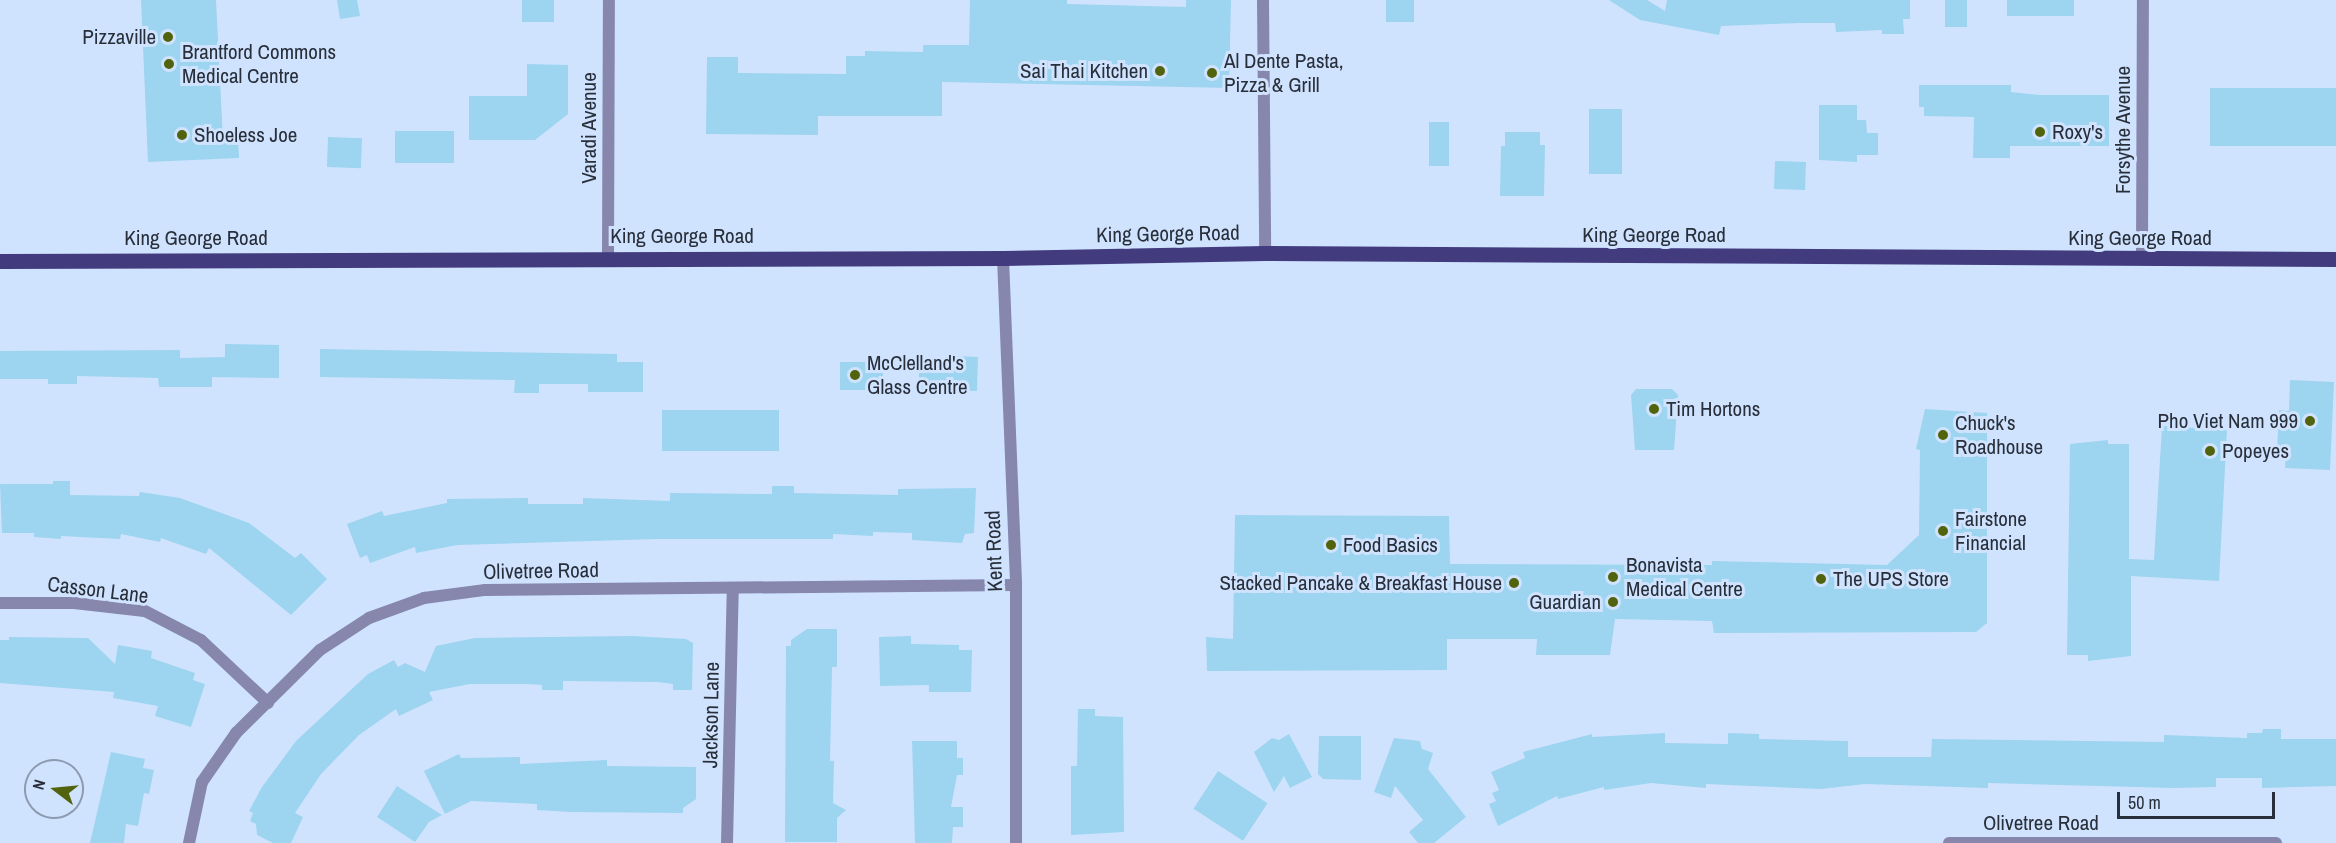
<!DOCTYPE html>
<html>
<head>
<meta charset="utf-8">
<style>
	body { margin:0 }
	#map { position:relative; width:2336px; height:843px; overflow:hidden; background:#d0e3fe; font-family:"Archivo Narrow",sans-serif }
	div>[style] { position:absolute }
	[style*='--x'] { left:calc(var(--x)*1px); top:calc(var(--y)*1px); width:calc(var(--w)*1px); rotate:calc(var(--a)*1deg) }
	.building>* { inset:0; background:#9dd4ef; transform-origin:0 0 }
	.street>* { height:12px; margin:-6px; padding:0 6px; transform-origin:6px; border-radius:6px; background:#8787ae }
	.primary>* { height:15px; margin:-7.5px; padding:0 7.5px; transform-origin:7.5px; border-radius:7.5px; background:#423c7f }
	.dots>* { width:16px; height:16px; translate:-50% -50%; box-sizing:border-box; border:3px solid #d0e3fe; border-radius:50% }
	span { translate:-50% -50%; white-space:nowrap; text-align:center; line-height:1.15; -webkit-text-stroke:6px #d0e3fe; paint-order:stroke }
	.poi-label { font-size:21px; color:#282f3a }
	.right { translate:-100% -50%; text-align:right }
	.left { translate:0 -50%; text-align:left }
	.street-label { font-size:21px; color:#282f3a }
	.north { position:absolute; left:24px; top:759px; width:60px; height:60px; box-sizing:border-box; background:#d0e3fe; border:2px solid #8d9bb0; border-radius:50%; rotate:286deg; font-size:16px; font-weight:700; line-height:24px; text-align:center; color:#282f3a }
	.north::after { content:''; display:block; margin:auto; width:21px; height:27px; background:#51630c; clip-path:polygon(50% 0,100% 100%,50% 72%,0 100%) }
	.scale { position:absolute; left:2117px; top:792px; width:158px; height:27px; box-sizing:border-box; border:3px solid #282f3a; border-top:0; padding-left:8px; font-size:18px; line-height:21px; white-space:nowrap; color:#282f3a; -webkit-text-stroke:4px #d0e3fe; paint-order:stroke }
</style>
</head>
<body>
<div id="map">
	<div class="building">
		<i style="clip-path:polygon(141px 0,216px 0,223px 140px,238px 139px,239px 158px,148px 162px)"></i>
		<i style="clip-path:polygon(337px 0,357px 0,360px 16px,340px 19px)"></i>
		<i style="left:522px;top:0;width:32px;height:22px"></i>
		<i style="clip-path:polygon(970px 0,1067px 0,1067px 4px,1186px 7px,1186px 0,1231px 0,1229px 88px,942px 82px,942px 116px,818px 116px,818px 135px,706px 134px,707px 57px,738px 57px,738px 73px,846px 74px,846px 56px,865px 56px,865px 51px,923px 52px,923px 45px,969px 45px)"></i>
		<i style="left:1386px;top:0;width:28px;height:22px"></i>
		<i style="clip-path:polygon(1609px 0,1647px 0,1665px 11px,1667px 0,1910px 0,1910px 19px,1903px 19px,1904px 34px,1882px 34px,1882px 30px,1836px 32px,1835px 23px,1800px 23px,1721px 26px,1719px 35px,1640px 20px)"></i>
		<i style="left:1945px;top:0;width:22px;height:27px"></i>
		<i style="left:2007px;top:0;width:67px;height:16px"></i>
		<i style="clip-path:polygon(527px 64px,568px 65px,568px 114px,535px 140px,469px 140px,469px 96px,527px 96px)"></i>
		<i style="clip-path:polygon(1919px 85px,2011px 85px,2011px 92px,2040px 95px,2109px 95px,2109px 146px,2010px 146px,2010px 158px,1973px 158px,1974px 117px,1924px 116px,1924px 107px,1919px 107px)"></i>
		<i style="left:2210px;top:88px;width:126px;height:58px"></i>
		<i style="clip-path:polygon(1819px 105px,1857px 105px,1857px 120px,1866px 120px,1867px 133px,1878px 133px,1878px 155px,1857px 155px,1857px 162px,1819px 160px)"></i>
		<i style="left:1589px;top:109px;width:33px;height:65px"></i>
		<i style="left:1429px;top:122px;width:20px;height:44px"></i>
		<i style="left:454px;top:131px;width:32px;height:59px;rotate:90deg"></i>
		<i style="clip-path:polygon(1505px 132px,1540px 132px,1540px 145px,1545px 145px,1544px 196px,1500px 196px,1501px 146px,1505px 146px)"></i>
		<i style="left:328px;top:137px;width:34px;height:30px;rotate:2deg"></i>
		<i style="left:1775px;top:161px;width:31px;height:28px;rotate:2deg"></i>
		<i style="clip-path:polygon(225px 344px,279px 345px,279px 378px,212px 377px,212px 387px,159px 387px,158px 378px,77px 376px,77px 384px,48px 384px,48px 379px,0 379px,0 351px,180px 350px,180px 358px,225px 357px)"></i>
		<i style="clip-path:polygon(320px 349px,617px 354px,617px 362px,643px 362px,643px 392px,588px 392px,588px 384px,539px 384px,539px 393px,514px 393px,515px 380px,320px 377px)"></i>
		<i style="clip-path:polygon(956px 356px,978px 357px,977px 391px,919px 390px,919px 365px,956px 362px)"></i>
		<i style="left:840px;top:362px;width:43px;height:28px"></i>
		<i style="clip-path:polygon(2290px 380px,2334px 382px,2330px 470px,2285px 468px,2286px 450px,2277px 450px,2279px 410px,2289px 411px)"></i>
		<i style="clip-path:polygon(1636px 389px,1672px 389px,1678px 395px,1674px 450px,1635px 450px,1631px 395px)"></i>
		<i style="clip-path:polygon(1925px 409px,1987px 413px,1987px 623px,1976px 632px,1714px 633px,1712px 621px,1615px 619px,1610px 655px,1536px 655px,1537px 639px,1447px 639px,1447px 670px,1207px 671px,1206px 637px,1233px 639px,1235px 515px,1449px 516px,1450px 564px,1712px 565px,1712px 561px,1887px 565px,1919px 535px,1920px 450px,1916px 449px)"></i>
		<i style="left:662px;top:410px;width:117px;height:41px"></i>
		<i style="clip-path:polygon(2162px 426px,2227px 430px,2219px 581px,2131px 576px,2131px 656px,2088px 661px,2088px 655px,2067px 655px,2070px 444px,2108px 440px,2108px 444px,2129px 444px,2129px 559px,2154px 560px)"></i>
		<i style="clip-path:polygon(53px 481px,70px 481px,70px 495px,139px 496px,140px 492px,180px 498px,249px 523px,295px 558px,301px 553px,327px 579px,291px 615px,209px 548px,206px 554px,161px 538px,160px 542px,121px 534px,120px 539px,61px 536px,61px 539px,34px 537px,34px 533px,2px 533px,0 484px,53px 484px)"></i>
		<i style="clip-path:polygon(772px 486px,794px 486px,794px 493px,898px 495px,898px 489px,976px 488px,974px 533px,965px 534px,962px 543px,912px 540px,912px 533px,873px 532px,873px 536px,833px 534px,833px 539px,657px 539px,457px 545px,416px 553px,415px 547px,370px 563px,367px 555px,360px 558px,347px 524px,382px 511px,384px 516px,447px 503px,447px 499px,528px 498px,528px 504px,583px 504px,583px 498px,670px 501px,670px 493px,772px 494px)"></i>
		<i style="clip-path:polygon(807px 629px,837px 629px,837px 667px,832px 667px,830px 761px,834px 761px,833px 803px,846px 810px,837px 818px,837px 842px,785px 842px,786px 646px,791px 646px,791px 640px)"></i>
		<i style="clip-path:polygon(632px 636px,686px 639px,693px 643px,692px 690px,673px 690px,673px 684px,658px 682px,563px 681px,563px 690px,542px 690px,542px 685px,528px 684px,470px 684px,429px 692px,433px 700px,399px 716px,396px 709px,359px 735px,321px 774px,295px 813px,303px 817px,291px 843px,273px 843px,257px 835px,256px 824px,250px 821px,253px 813px,249px 811px,262px 787px,296px 741px,368px 674px,394px 660px,398px 667px,405px 663px,425px 672px,436px 646px,475px 638px)"></i>
		<i style="clip-path:polygon(911px 636px,911px 644px,959px 645px,959px 650px,972px 650px,971px 692px,929px 692px,929px 685px,880px 686px,879px 637px)"></i>
		<i style="clip-path:polygon(9px 637px,88px 638px,115px 664px,118px 645px,152px 651px,151px 658px,195px 673px,193px 680px,205px 684px,191px 727px,155px 716px,158px 706px,113px 698px,114px 692px,0 683px,0 640px,9px 640px)"></i>
		<i style="clip-path:polygon(1078px 709px,1095px 709px,1095px 716px,1123px 717px,1124px 832px,1071px 835px,1071px 766px,1077px 766px)"></i>
		<i style="clip-path:polygon(2263px 729px,2281px 729px,2281px 739px,2336px 739px,2336px 786px,2262px 788px,2262px 778px,2216px 778px,2216px 787px,2174px 788px,1988px 783px,1988px 788px,1865px 784px,1821px 789px,1706px 784px,1706px 788px,1651px 783px,1604px 790px,1604px 787px,1558px 799px,1557px 796px,1498px 826px,1489px 804px,1496px 801px,1492px 793px,1499px 790px,1491px 772px,1525px 758px,1523px 752px,1592px 734px,1592px 737px,1665px 733px,1665px 743px,1728px 744px,1728px 733px,1759px 734px,1759px 739px,1848px 741px,1848px 757px,1931px 757px,1932px 739px,2164px 742px,2164px 735px,2247px 738px,2247px 733px,2262px 733px)"></i>
		<i style="clip-path:polygon(1289px 734px,1312px 777px,1290px 788px,1284px 776px,1274px 792px,1254px 752px,1272px 738px,1279px 740px)"></i>
		<i style="clip-path:polygon(1319px 736px,1361px 736px,1361px 780px,1323px 779px,1318px 774px)"></i>
		<i style="clip-path:polygon(1394px 738px,1420px 741px,1422px 749px,1433px 753px,1428px 769px,1466px 817px,1434px 843px,1418px 843px,1409px 832px,1423px 820px,1395px 786px,1391px 798px,1374px 792px)"></i>
		<i style="clip-path:polygon(912px 741px,957px 741px,957px 758px,963px 758px,963px 775px,957px 775px,951px 807px,963px 807px,963px 827px,953px 827px,952px 843px,915px 843px)"></i>
		<i style="clip-path:polygon(111px 752px,145px 759px,143px 768px,154px 770px,149px 794px,144px 793px,138px 826px,126px 824px,124px 843px,90px 843px)"></i>
		<i style="clip-path:polygon(459px 754px,461px 758px,520px 757px,520px 764px,607px 760px,607px 766px,696px 767px,696px 799px,683px 808px,683px 813px,571px 812px,537px 810px,537px 804px,471px 801px,445px 814px,424px 771px)"></i>
		<i style="left:1218px;top:771px;width:59px;height:45px;rotate:33deg"></i>
		<i style="clip-path:polygon(397px 786px,442px 815px,429px 822px,415px 842px,377px 817px)"></i>
	</div>
	<div class="street">
		<i style="--x:1263;--y:0;--w:253;--a:89.5"></i>
		<i style="--x:608;--y:257;--w:257;--a:-89.8"></i>
		<i style="--x:1003;--y:258;--w:327;--a:87.7"></i>
		<i style="--x:1016;--y:585;--w:258;--a:90"></i>
		<i style="--x:2142;--y:259;--w:259;--a:-89.8"></i>
		<i style="--x:0;--y:603;--w:74;--a:0"></i>
		<i style="--x:74;--y:603;--w:71;--a:6.4"></i>
		<i style="--x:145;--y:611;--w:63;--a:27.4"></i>
		<i style="--x:201;--y:640;--w:92;--a:43.2"></i>
		<i style="--x:189;--y:843;--w:62;--a:-78"></i>
		<i style="--x:202;--y:782;--w:60;--a:-55.2"></i>
		<i style="--x:236;--y:733;--w:118;--a:-44.7"></i>
		<i style="--x:320;--y:650;--w:59;--a:-33.1"></i>
		<i style="--x:369;--y:618;--w:59;--a:-20"></i>
		<i style="--x:424;--y:598;--w:62;--a:-7.5"></i>
		<i style="--x:485;--y:590;--w:531;--a:-0.54"></i>
		<i style="--x:727;--y:843;--w:255;--a:-88.7"></i>
		<i style="--x:1949;--y:843;--w:327;--a:0"></i>
	</div>
	<div class="primary">
		<i style="--x:0;--y:261;--w:1003;--a:-0.17"></i>
		<i style="--x:1003;--y:258;--w:262;--a:-1.1"></i>
		<i style="--x:1265;--y:253;--w:1071;--a:0.32"></i>
	</div>
	<div class="dots">
		<i style="left:168px;top:37px;background:#51630c"></i>
		<i style="left:169px;top:64px;background:#51630c"></i>
		<i style="left:1160px;top:71px;background:#51630c"></i>
		<i style="left:1212px;top:73px;background:#51630c"></i>
		<i style="left:2040px;top:132px;background:#51630c"></i>
		<i style="left:182px;top:135px;background:#51630c"></i>
		<i style="left:855px;top:375px;background:#51630c"></i>
		<i style="left:1654px;top:409px;background:#51630c"></i>
		<i style="left:2310px;top:421px;background:#51630c"></i>
		<i style="left:1943px;top:435px;background:#51630c"></i>
		<i style="left:2210px;top:451px;background:#51630c"></i>
		<i style="left:1943px;top:531px;background:#51630c"></i>
		<i style="left:1331px;top:545px;background:#51630c"></i>
		<i style="left:1613px;top:577px;background:#51630c"></i>
		<i style="left:1821px;top:579px;background:#51630c"></i>
		<i style="left:1514px;top:583px;background:#51630c"></i>
		<i style="left:1613px;top:602px;background:#51630c"></i>
	</div>
	<div class="poi-label">
		<span class="right" style="left:156px;top:37px">Pizzaville</span>
		<span class="left" style="left:182px;top:64px">Brantford Commons<br>Medical Centre</span>
		<span class="left" style="left:1224px;top:73px">Al Dente Pasta,<br>Pizza &amp; Grill</span>
		<span class="right" style="left:1148px;top:71px">Sai Thai Kitchen</span>
		<span class="left" style="left:2052px;top:132px">Roxy's</span>
		<span class="left" style="left:194px;top:135px">Shoeless Joe</span>
		<span class="left" style="left:867px;top:375px">McClelland's<br>Glass Centre</span>
		<span class="left" style="left:1666px;top:409px">Tim Hortons</span>
		<span class="right" style="left:2298px;top:421px">Pho Viet Nam 999</span>
		<span class="left" style="left:1955px;top:435px">Chuck's<br>Roadhouse</span>
		<span class="left" style="left:2222px;top:451px">Popeyes</span>
		<span class="left" style="left:1955px;top:531px">Fairstone<br>Financial</span>
		<span class="left" style="left:1343px;top:545px">Food Basics</span>
		<span class="left" style="left:1626px;top:577px">Bonavista<br>Medical Centre</span>
		<span class="left" style="left:1833px;top:579px">The UPS Store</span>
		<span class="right" style="left:1502px;top:583px">Stacked Pancake &amp; Breakfast House</span>
		<span class="right" style="left:1601px;top:602px">Guardian</span>
	</div>
	<div class="street-label">
		<span style="left:589px;top:128px;rotate:-90deg">Varadi Avenue</span>
		<span style="left:2123px;top:130px;rotate:-90deg">Forsythe Avenue</span>
		<span style="left:1168px;top:234px;rotate:-1deg">King George Road</span>
		<span style="left:1654px;top:235px">King George Road</span>
		<span style="left:682px;top:236px">King George Road</span>
		<span style="left:196px;top:238px">King George Road</span>
		<span style="left:2140px;top:238px">King George Road</span>
		<span style="left:994px;top:551px;rotate:-92deg">Kent Road</span>
		<span style="left:541px;top:571px;rotate:-1deg">Olivetree Road</span>
		<span style="left:98px;top:590px;rotate:7deg">Casson Lane</span>
		<span style="left:711px;top:715px;rotate:-89deg">Jackson Lane</span>
		<span style="left:2041px;top:823px">Olivetree Road</span>
	</div>
	<div class="north">N</div>
	<div class="scale">50 m</div>
</div>
</body>
</html>
